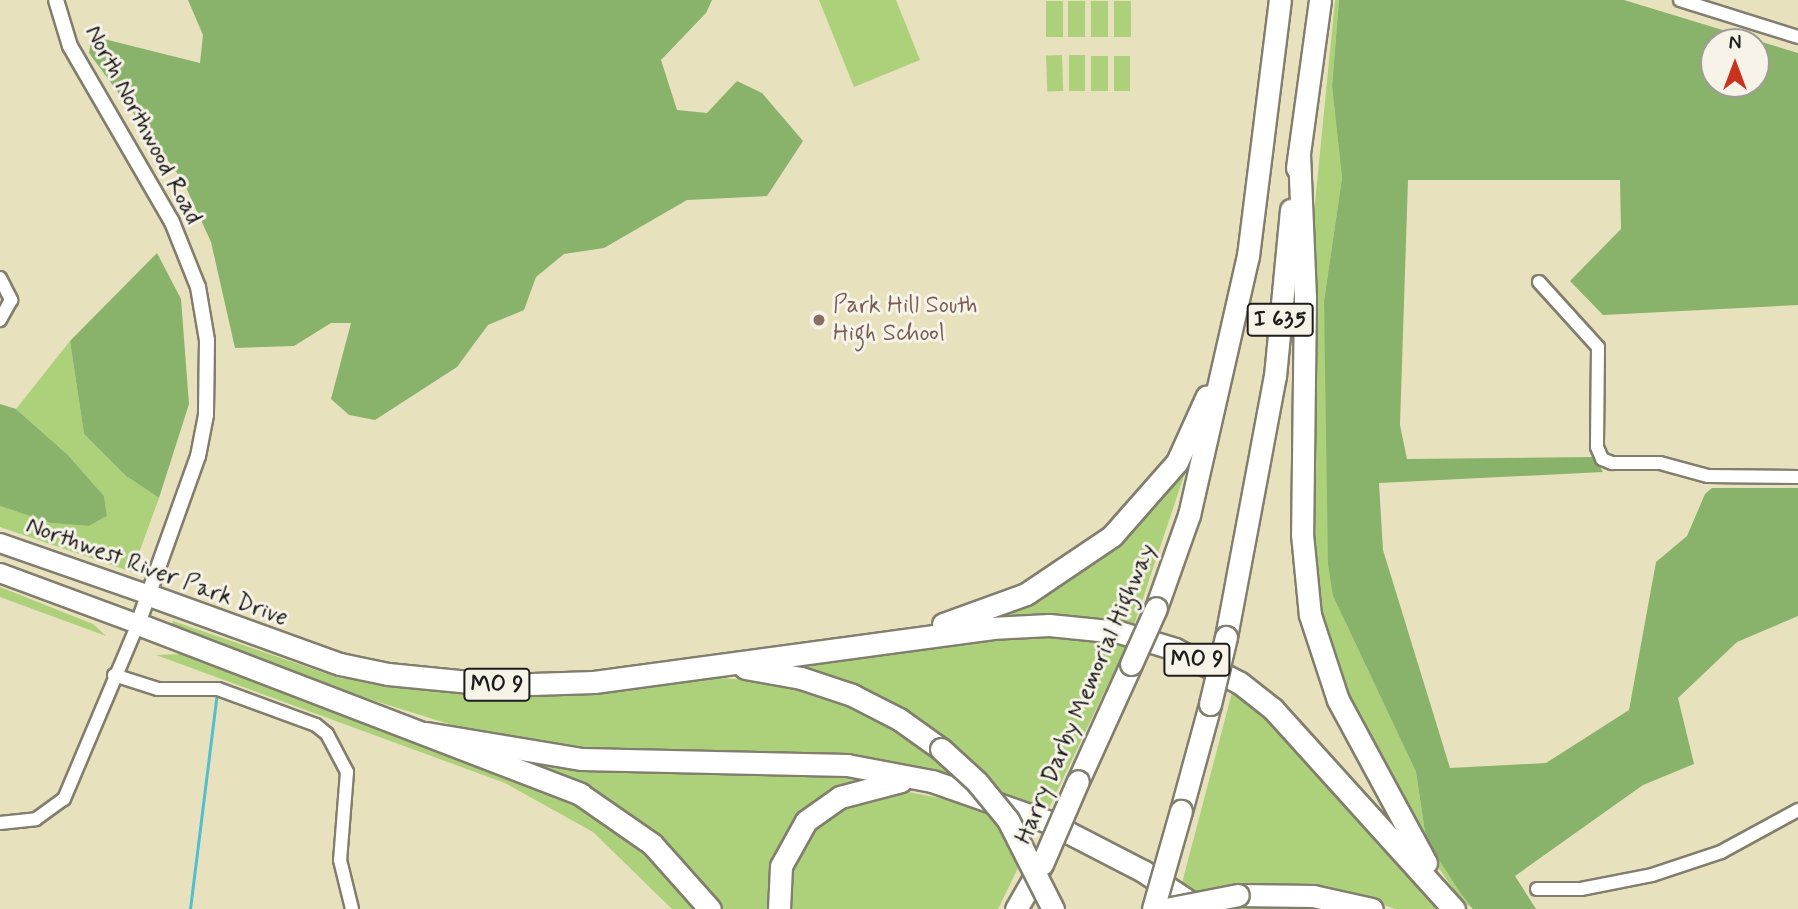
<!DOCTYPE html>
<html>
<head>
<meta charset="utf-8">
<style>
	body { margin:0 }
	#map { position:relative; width:1798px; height:909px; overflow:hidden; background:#e8e1be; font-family:Mynerve,sans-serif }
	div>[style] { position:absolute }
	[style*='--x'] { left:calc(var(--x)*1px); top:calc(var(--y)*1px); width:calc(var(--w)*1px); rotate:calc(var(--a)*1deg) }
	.green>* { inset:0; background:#acd17a; transform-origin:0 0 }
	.forest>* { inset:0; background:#89b36a }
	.stream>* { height:2.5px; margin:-1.25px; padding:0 1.25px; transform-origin:1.25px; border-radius:1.25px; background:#53bfcd }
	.roads { filter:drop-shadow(2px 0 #827e6d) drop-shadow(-2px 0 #827e6d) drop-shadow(0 2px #827e6d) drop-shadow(0 -2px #827e6d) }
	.minor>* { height:12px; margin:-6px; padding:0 6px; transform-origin:6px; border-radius:6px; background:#fff }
	.tertiary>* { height:14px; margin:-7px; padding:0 7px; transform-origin:7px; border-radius:7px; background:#fff }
	.primary>* { height:18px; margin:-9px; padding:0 9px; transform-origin:9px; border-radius:9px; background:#fff }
	.motorway>* { height:21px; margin:-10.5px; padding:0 10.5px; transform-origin:10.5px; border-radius:10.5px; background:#fff }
	.bridges { filter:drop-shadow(2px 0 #827e6d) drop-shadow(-2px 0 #827e6d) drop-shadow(0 2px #827e6d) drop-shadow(0 -2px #827e6d) }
	.motorway-bridge>* { height:21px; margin:-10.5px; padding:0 10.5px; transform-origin:10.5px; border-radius:10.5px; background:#fff }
	.dots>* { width:19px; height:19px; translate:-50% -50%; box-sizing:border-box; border:4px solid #f7f3e8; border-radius:50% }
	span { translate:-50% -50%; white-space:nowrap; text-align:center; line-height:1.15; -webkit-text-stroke:6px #f7f3e8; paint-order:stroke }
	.shield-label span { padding:2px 5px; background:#f7f3e8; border:2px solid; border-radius:5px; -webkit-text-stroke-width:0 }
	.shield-label { font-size:23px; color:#1c1c1c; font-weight:700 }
	.street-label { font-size:24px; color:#1c1c1c }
	.education-label { font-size:24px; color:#785e54 }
	.left { translate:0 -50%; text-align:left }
	.north { position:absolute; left:1700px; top:28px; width:70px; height:70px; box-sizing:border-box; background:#f7f3e8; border:2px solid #9f9d96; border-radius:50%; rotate:0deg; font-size:19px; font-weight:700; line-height:28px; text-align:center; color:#1c1c1c }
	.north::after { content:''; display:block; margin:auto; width:24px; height:32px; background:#c8321e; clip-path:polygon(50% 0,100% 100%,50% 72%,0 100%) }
</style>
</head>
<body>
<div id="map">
	<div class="green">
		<i style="clip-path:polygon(819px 0,896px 0,920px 60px,854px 87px)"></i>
		<i style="clip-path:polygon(1335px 0,1339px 0,1332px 86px,1342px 178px,1324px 301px,1333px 596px,1416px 772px,1426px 839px,1473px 909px,1461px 900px,1431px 857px,1351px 714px,1308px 584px,1310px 254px)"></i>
		<i style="left:1046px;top:1px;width:17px;height:36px"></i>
		<i style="left:1068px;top:1px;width:17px;height:36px"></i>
		<i style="left:1091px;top:1px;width:17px;height:36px"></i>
		<i style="left:1114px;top:1px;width:17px;height:36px"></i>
		<i style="left:1062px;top:55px;width:36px;height:16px;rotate:88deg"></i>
		<i style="left:1085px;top:55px;width:36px;height:16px;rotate:90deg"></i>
		<i style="left:1091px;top:56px;width:17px;height:35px"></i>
		<i style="left:1114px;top:56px;width:16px;height:35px"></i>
		<i style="clip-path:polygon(70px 341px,84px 434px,126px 476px,159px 498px,132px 572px,0 527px,0 506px,52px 523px,89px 526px,107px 516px,104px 496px,68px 455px,16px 409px)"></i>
		<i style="clip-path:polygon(1193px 449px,1133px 628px,993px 621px,985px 615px,1038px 593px)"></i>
		<i style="clip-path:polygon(0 587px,93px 624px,106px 636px,0 597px)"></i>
		<i style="clip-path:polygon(173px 621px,339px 678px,445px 691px,563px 693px,707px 677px,787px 683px,867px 710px,916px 737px,946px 763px,974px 768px,941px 740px,871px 698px,823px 678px,765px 666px,764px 662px,1029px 631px,1087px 632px,1129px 640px,1048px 810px,957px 780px,872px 763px,801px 755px,575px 751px,484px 735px,350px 693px,171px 626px)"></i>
		<i style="clip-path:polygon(183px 654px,553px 791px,625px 831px,700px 909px,672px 909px,593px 832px,505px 783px,156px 655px)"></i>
		<i style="clip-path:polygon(1234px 685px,1257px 700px,1444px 909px,1395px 909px,1376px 902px,1242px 899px,1351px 909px,1216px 909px,1182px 883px)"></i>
		<i style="clip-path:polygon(512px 757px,831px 774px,867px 779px,827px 793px,795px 821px,776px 855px,772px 909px,717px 909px,674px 858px)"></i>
		<i style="clip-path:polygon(893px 789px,965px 803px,1037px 829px,998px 909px,786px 909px,786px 873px,824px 811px)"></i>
	</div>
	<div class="forest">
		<i style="clip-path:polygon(188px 0,712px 0,706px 13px,661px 60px,677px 110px,707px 113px,737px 81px,762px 93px,803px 141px,767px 196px,687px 200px,604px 248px,564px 254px,536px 277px,524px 310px,488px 325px,457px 367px,375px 420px,349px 415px,331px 399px,351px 323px,331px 323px,294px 346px,235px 348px,211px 242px,183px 181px,89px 53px,92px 36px,200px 63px,203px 35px)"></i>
		<i style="clip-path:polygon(evenodd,1339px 0,1624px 0,1798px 53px,1798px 305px,1603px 315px,1570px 281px,1621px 229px,1620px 180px,1408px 180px,1400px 425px,1407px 459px,1594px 457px,1603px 472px,1379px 483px,1383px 550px,1450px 768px,1546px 763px,1629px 710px,1656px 562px,1687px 536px,1705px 494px,1712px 488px,1798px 488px,1798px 616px,1737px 642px,1678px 698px,1694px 764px,1643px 785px,1515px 876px,1536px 909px,1473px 909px,1459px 891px,1426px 839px,1416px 772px,1333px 596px,1328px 564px,1324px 301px,1342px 178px,1332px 86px,1339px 0,1714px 42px,1756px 42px,1756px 84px,1714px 84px,1714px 42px)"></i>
		<i style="clip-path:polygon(157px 253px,181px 299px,189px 404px,159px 498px,126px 476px,84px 434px,70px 341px)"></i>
		<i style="clip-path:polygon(0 404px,16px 409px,68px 455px,104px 496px,107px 516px,89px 526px,51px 523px,0 506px)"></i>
	</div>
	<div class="stream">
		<i style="--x:190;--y:909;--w:212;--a:-82.9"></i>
	</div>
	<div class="roads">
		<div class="minor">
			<i style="--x:1680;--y:0;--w:124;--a:17.4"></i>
			<i style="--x:0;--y:278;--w:25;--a:63"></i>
			<i style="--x:11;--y:300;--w:23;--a:119"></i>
			<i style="--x:1539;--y:282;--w:88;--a:47.8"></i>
			<i style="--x:1598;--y:347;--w:100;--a:90.6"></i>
			<i style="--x:1597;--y:447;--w:13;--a:67"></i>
			<i style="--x:1602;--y:459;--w:11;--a:22"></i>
			<i style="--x:1612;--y:463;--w:48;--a:0"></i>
			<i style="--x:1660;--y:463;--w:50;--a:15.2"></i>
			<i style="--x:1708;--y:476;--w:90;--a:0.6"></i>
			<i style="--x:114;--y:675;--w:46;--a:17.7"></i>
			<i style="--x:158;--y:689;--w:60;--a:0"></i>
			<i style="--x:218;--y:689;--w:104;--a:20.2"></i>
			<i style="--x:316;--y:725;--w:14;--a:39"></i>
			<i style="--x:327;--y:734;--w:43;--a:62.2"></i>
			<i style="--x:347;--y:772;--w:88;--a:94.5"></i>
			<i style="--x:340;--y:860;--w:50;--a:76.2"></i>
			<i style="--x:0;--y:823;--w:36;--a:-6"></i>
			<i style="--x:36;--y:819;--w:34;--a:-36"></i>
			<i style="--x:64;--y:799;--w:190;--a:-67.1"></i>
			<i style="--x:1537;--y:889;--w:44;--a:0"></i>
			<i style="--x:1581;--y:889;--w:72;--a:-11.2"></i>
			<i style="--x:1652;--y:875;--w:73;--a:-18.4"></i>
			<i style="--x:1721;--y:852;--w:88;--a:-28.6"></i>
		</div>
		<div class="tertiary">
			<i style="--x:56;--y:0;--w:48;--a:73.1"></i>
			<i style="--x:70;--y:46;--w:203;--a:59.9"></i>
			<i style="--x:172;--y:222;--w:70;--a:68.2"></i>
			<i style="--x:198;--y:287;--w:54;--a:80.4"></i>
			<i style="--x:207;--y:340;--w:75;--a:90.8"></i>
			<i style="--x:206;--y:415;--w:42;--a:101"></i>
			<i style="--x:198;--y:456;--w:178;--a:109.7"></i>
		</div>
		<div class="primary">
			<i style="--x:0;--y:543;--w:158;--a:19.2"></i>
			<i style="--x:0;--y:573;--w:147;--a:20.3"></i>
		</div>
		<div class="motorway">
			<i style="--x:1299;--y:154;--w:143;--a:87.6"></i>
			<i style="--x:1305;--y:297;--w:237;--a:90.7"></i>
			<i style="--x:1302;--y:534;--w:81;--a:84.4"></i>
			<i style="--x:1310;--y:615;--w:89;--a:71.8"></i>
			<i style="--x:1338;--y:700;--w:185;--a:61.6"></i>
			<i style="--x:1297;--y:168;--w:170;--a:-82.2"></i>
			<i style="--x:149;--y:595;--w:203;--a:19.9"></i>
			<i style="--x:340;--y:664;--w:49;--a:11.8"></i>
			<i style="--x:388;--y:674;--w:114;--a:5.6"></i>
			<i style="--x:501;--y:685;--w:93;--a:-1.8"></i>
			<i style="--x:594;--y:682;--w:401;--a:-7.7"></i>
			<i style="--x:991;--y:628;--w:58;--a:-3"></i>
			<i style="--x:1049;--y:625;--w:70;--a:5.7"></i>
			<i style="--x:1119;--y:632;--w:59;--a:16.9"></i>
			<i style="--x:1175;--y:649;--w:73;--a:27.6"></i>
			<i style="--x:1240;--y:683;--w:42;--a:38.2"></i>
			<i style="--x:1273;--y:709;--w:270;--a:47.9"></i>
			<i style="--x:1156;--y:608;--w:99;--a:-70.5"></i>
			<i style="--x:1189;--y:515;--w:266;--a:-77.2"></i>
			<i style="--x:1248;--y:256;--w:258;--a:-82.9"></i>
			<i style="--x:138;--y:624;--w:474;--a:21"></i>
			<i style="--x:580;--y:794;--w:88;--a:34.8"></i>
			<i style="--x:652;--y:844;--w:87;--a:48.3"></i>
			<i style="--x:943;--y:624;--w:88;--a:-19.9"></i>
			<i style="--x:1026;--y:594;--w:104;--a:-34"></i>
			<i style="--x:1112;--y:536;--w:98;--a:-48.7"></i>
			<i style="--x:1177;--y:462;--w:72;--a:-65.6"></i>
			<i style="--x:1226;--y:637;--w:266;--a:-79.4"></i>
			<i style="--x:1275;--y:376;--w:167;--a:-84.5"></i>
			<i style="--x:745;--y:668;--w:57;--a:10.1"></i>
			<i style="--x:801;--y:678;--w:54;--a:18.4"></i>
			<i style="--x:852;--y:695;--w:53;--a:27.1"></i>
			<i style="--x:899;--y:719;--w:52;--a:35.5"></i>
			<i style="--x:426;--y:733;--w:158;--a:9.5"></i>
			<i style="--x:582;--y:759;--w:265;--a:1.3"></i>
			<i style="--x:847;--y:765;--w:86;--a:10.7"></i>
			<i style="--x:932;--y:781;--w:121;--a:19.3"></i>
			<i style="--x:1046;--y:821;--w:109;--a:27.3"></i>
			<i style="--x:1143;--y:871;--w:69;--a:33.7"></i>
			<i style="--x:1078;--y:781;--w:128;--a:-65.6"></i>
			<i style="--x:1181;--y:811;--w:111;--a:-74.8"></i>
			<i style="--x:1238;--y:895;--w:75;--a:0.8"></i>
			<i style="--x:1313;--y:896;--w:60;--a:12.4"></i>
			<i style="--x:779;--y:909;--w:43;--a:-87.3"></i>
			<i style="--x:781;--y:866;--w:51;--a:-60.9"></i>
			<i style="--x:806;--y:821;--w:42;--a:-35.2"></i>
			<i style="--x:840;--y:797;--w:63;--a:-14.7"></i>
			<i style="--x:1016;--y:909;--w:52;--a:-60"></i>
		</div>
	</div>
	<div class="bridges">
		<div class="motorway-bridge">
			<i style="--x:1131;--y:664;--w:61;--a:-65.9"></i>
			<i style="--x:1210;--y:704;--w:69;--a:-76.6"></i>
			<i style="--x:941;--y:749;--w:49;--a:42.5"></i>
			<i style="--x:977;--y:782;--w:49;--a:50.8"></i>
			<i style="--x:1008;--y:820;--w:100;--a:63.2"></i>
			<i style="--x:1042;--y:864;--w:90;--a:-66.6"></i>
			<i style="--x:1153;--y:909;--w:102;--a:-74.1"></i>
			<i style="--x:1166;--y:909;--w:73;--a:-11"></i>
		</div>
	</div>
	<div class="dots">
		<i style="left:819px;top:320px;background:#8d6e63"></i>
	</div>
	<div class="shield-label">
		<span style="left:1280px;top:320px">I 635</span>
		<span style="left:1197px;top:660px">MO 9</span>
		<span style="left:497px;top:685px">MO 9</span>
	</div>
	<div class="street-label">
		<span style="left:143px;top:125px;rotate:62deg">North Northwood Road</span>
		<span style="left:157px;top:572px;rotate:20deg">Northwest River Park Drive</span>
		<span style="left:1086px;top:694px;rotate:-67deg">Harry Darby Memorial Highway</span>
	</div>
	<div class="education-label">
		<span class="left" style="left:833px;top:320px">Park Hill South<br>High School</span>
	</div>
	<div class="north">N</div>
</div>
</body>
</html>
